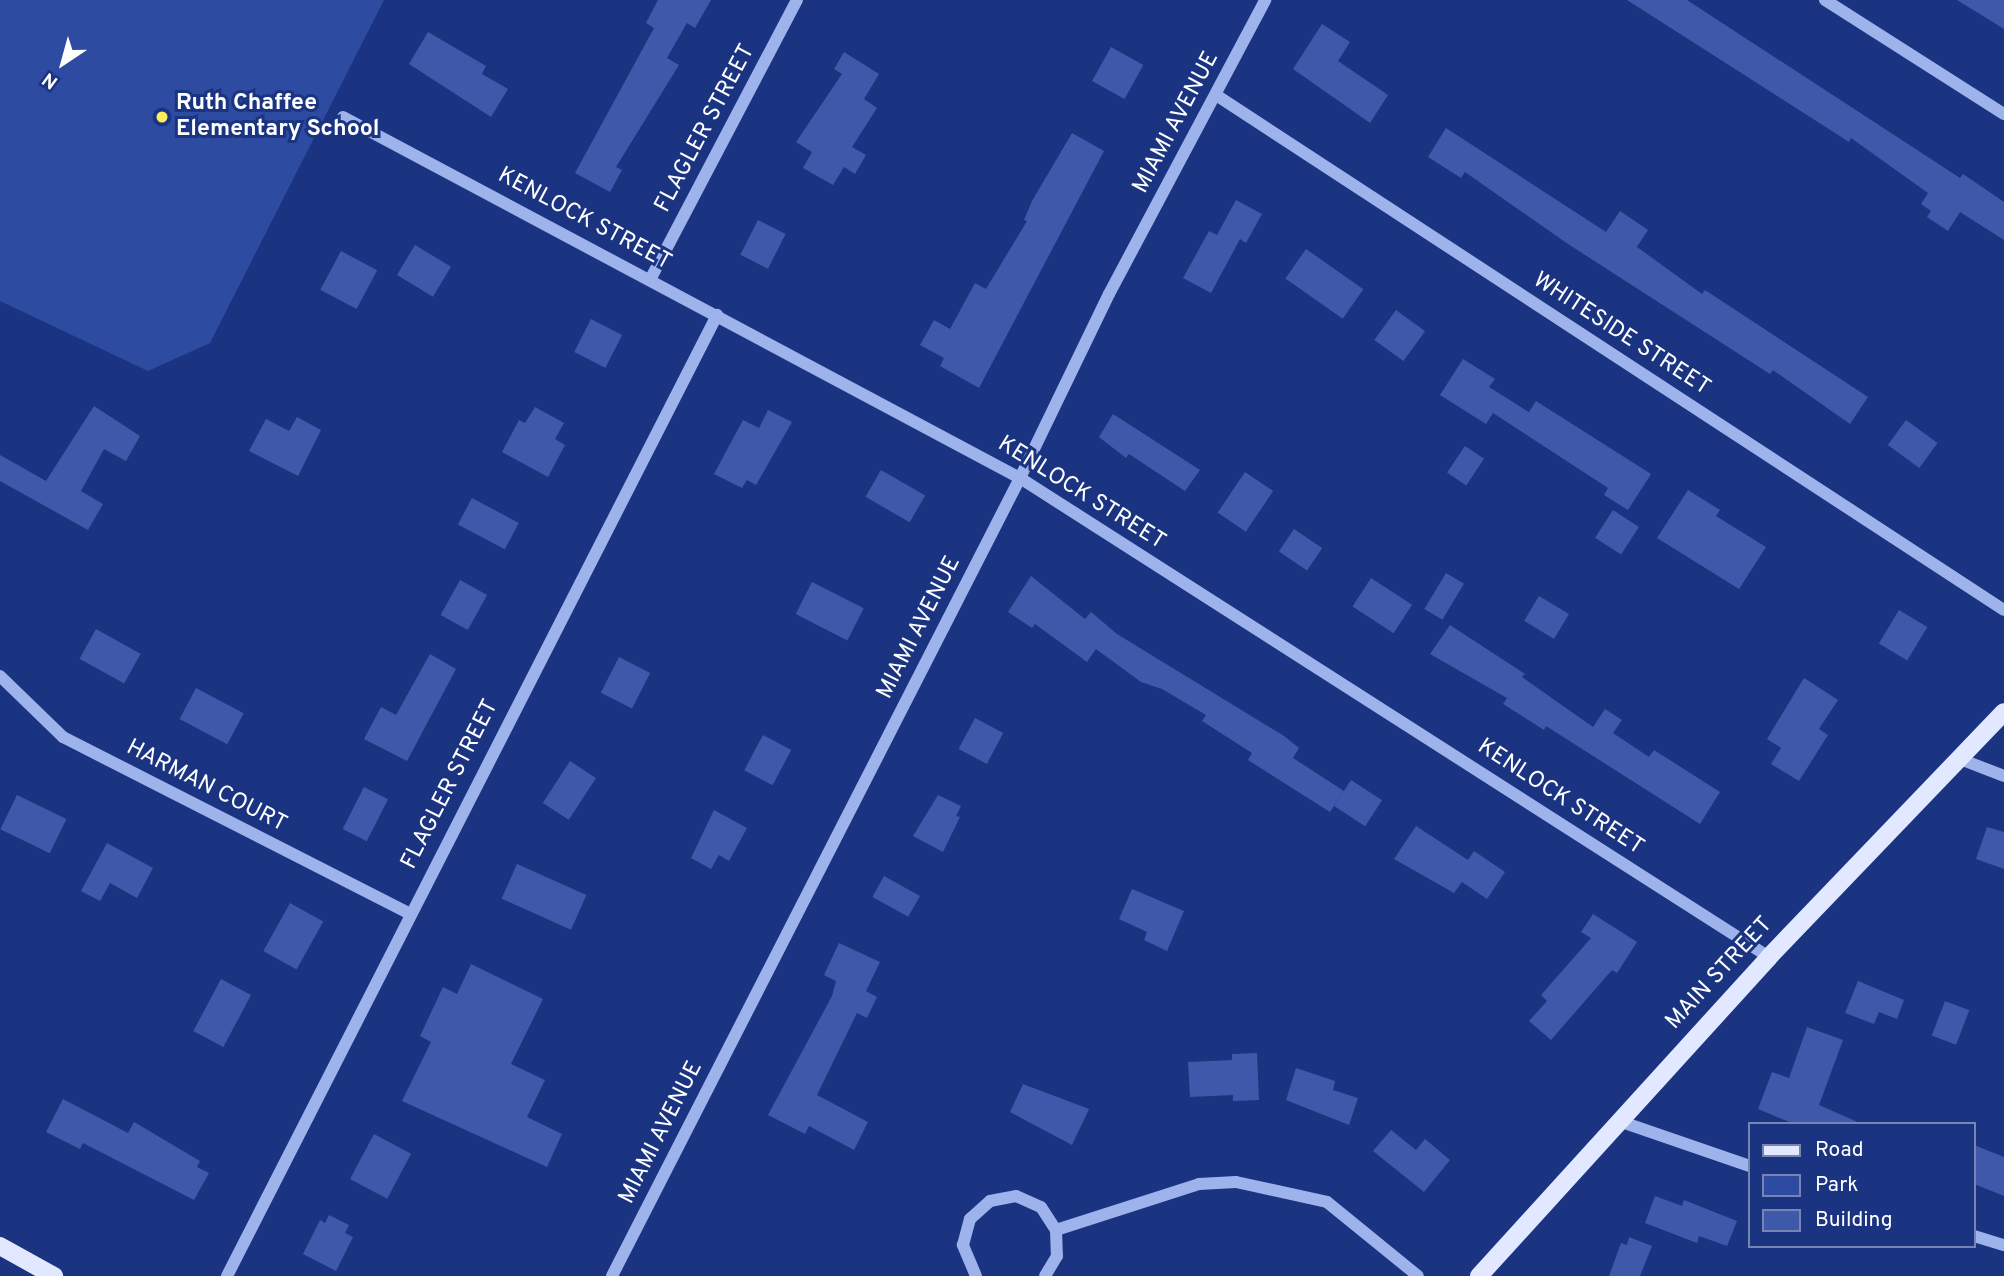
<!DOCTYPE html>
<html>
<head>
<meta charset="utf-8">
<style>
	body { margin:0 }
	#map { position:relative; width:2004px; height:1276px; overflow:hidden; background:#1a3482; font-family:Overpass,sans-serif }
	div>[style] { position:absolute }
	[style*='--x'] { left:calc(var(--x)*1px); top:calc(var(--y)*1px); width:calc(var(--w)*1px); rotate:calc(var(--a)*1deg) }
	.green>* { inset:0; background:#2d4ba1 }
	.building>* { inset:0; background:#3e59aa; transform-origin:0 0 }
	.minor>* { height:12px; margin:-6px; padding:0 6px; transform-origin:6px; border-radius:6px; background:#9eb2eb }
	.major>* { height:18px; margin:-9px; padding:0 9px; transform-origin:9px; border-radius:9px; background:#e2e8ff }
	.dots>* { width:19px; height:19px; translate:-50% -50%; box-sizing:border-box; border:4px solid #1a3482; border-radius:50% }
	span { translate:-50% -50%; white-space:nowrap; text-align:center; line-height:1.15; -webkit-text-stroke:6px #1a3482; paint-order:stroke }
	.poi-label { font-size:23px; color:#fff; font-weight:700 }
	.left { translate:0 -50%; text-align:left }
	.street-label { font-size:23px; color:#fff }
	.legend { position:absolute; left:1748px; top:1122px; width:228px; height:126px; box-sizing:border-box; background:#1a3482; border:2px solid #7685b4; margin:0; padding:9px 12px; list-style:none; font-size:21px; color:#fff }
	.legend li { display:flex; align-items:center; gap:14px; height:35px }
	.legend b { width:35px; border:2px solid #7685b4 }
	.north { position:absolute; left:28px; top:28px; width:70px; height:70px; -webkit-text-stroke:5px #1a3482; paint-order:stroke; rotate:216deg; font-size:19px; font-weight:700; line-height:28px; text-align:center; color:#fff }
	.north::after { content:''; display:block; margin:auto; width:24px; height:32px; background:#fff; clip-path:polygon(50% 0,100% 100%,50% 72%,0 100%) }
</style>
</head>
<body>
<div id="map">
	<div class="green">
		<i style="clip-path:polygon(0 0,384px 0,210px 343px,148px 371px,0 301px)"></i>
	</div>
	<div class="building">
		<i style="clip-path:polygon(658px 0,711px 0,695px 28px,687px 23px,667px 58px,679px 65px,616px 167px,622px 170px,610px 192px,575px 173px,654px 28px,646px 23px)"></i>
		<i style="clip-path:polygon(1627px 0,1687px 0,1960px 178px,1963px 174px,2004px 202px,2004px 240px,1960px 212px,1948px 231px,1927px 217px,1931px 211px,1921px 204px,1928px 193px,1851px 138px,1849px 142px)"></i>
		<i style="clip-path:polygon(1957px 0,2004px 0,2004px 29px)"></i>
		<i style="clip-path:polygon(1322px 24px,1350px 42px,1338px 61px,1388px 95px,1370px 123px,1293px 69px)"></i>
		<i style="clip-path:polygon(428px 32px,486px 66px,482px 74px,508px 89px,491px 117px,409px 64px)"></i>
		<i style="left:1111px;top:47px;width:37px;height:39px;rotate:29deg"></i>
		<i style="clip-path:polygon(844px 52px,879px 74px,864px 99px,877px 108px,852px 147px,866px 155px,855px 174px,844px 167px,833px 185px,803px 168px,812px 152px,796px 142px,842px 74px,834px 69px)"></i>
		<i style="clip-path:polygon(1446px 128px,1606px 232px,1620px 211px,1648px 230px,1637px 247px,1702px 294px,1705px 290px,1868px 397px,1850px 424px,1773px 370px,1770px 374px,1568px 244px,1465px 172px,1461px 178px,1428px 157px)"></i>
		<i style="clip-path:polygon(1072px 133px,1104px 151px,979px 388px,940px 366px,944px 358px,920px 345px,934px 320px,950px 329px,975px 283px,986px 289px,1027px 221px,1024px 220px,1032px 201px)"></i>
		<i style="clip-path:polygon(1236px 200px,1262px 214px,1246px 243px,1240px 239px,1211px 293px,1183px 278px,1209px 231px,1217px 235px)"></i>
		<i style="left:758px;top:220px;width:31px;height:39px;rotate:27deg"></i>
		<i style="left:415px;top:245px;width:42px;height:35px;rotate:31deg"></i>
		<i style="left:1306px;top:249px;width:70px;height:36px;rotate:35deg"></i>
		<i style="left:341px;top:251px;width:41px;height:44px;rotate:28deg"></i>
		<i style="left:1396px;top:310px;width:36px;height:37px;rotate:36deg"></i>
		<i style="left:591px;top:319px;width:35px;height:37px;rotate:27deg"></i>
		<i style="clip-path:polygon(1463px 359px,1495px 379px,1489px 387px,1529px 412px,1536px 401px,1651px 474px,1628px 510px,1604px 495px,1608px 488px,1493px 413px,1486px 424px,1440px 395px)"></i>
		<i style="clip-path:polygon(94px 406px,140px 436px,126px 461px,104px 449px,81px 491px,103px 504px,88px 530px,0 481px,0 455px,46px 481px)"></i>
		<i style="clip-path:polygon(535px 407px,564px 423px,555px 439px,565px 445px,548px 477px,502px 452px,519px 420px,525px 423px)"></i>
		<i style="clip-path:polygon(768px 410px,792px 422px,756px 485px,747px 480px,742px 488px,714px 474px,743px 420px,759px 428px)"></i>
		<i style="clip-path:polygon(1113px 414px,1200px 470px,1185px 491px,1129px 454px,1126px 458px,1099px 437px)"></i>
		<i style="clip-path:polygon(297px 417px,321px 430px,298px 476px,249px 451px,266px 419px,289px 431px)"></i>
		<i style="left:1906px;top:420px;width:39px;height:31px;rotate:36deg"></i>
		<i style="left:1465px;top:446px;width:23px;height:32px;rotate:34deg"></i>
		<i style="left:881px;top:470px;width:51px;height:31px;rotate:30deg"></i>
		<i style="left:1245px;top:472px;width:34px;height:49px;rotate:34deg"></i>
		<i style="clip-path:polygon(1688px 490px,1720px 510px,1716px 516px,1766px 547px,1739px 589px,1657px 538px)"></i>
		<i style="left:472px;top:498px;width:53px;height:30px;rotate:28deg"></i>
		<i style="left:1613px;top:510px;width:31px;height:33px;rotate:33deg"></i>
		<i style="left:1294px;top:529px;width:34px;height:27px;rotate:34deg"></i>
		<i style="left:1446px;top:573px;width:21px;height:42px;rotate:31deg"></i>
		<i style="clip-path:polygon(1031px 576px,1085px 619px,1091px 612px,1117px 634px,1284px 736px,1299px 748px,1293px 758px,1344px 791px,1330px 812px,1248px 760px,1252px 753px,1202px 721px,1206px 715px,1162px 689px,1141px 682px,1096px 649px,1087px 662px,1035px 624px,1032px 628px,1008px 612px)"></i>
		<i style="left:1371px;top:578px;width:49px;height:34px;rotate:33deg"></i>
		<i style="left:460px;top:580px;width:31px;height:40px;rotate:29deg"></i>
		<i style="left:812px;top:582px;width:58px;height:36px;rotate:27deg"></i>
		<i style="left:1539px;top:596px;width:35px;height:29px;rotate:31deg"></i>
		<i style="left:1899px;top:610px;width:33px;height:39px;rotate:31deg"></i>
		<i style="clip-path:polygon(1450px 625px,1525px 674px,1522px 677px,1593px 727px,1605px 709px,1622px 720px,1613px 733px,1649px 757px,1654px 750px,1720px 792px,1700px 824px,1546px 726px,1544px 730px,1503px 704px,1507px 698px,1430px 654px)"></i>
		<i style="left:96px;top:629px;width:51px;height:34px;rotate:29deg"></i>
		<i style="clip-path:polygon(430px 654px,456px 669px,407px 761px,364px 739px,381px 707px,396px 715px)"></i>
		<i style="left:619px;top:657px;width:35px;height:40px;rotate:27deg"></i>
		<i style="clip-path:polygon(1804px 678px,1838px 700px,1819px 729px,1828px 735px,1799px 781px,1771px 764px,1781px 748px,1767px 739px)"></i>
		<i style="left:196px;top:688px;width:54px;height:35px;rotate:28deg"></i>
		<i style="left:975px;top:718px;width:32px;height:35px;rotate:28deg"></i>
		<i style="left:763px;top:735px;width:32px;height:40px;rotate:28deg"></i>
		<i style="left:570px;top:761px;width:31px;height:50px;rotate:33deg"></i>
		<i style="left:1351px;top:780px;width:37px;height:31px;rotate:33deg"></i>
		<i style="left:364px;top:787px;width:27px;height:47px;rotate:27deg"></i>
		<i style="left:17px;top:795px;width:55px;height:38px;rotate:26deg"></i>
		<i style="clip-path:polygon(938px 795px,961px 806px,956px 816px,960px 817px,943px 852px,913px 836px)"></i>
		<i style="clip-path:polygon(714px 810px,747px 828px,729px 861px,719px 855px,711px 869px,691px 858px)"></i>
		<i style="clip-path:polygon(1416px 826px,1468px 860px,1474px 851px,1505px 872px,1487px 899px,1462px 882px,1454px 893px,1394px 859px)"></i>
		<i style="clip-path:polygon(1987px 827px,2004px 832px,2004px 869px,1976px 859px)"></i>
		<i style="clip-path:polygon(107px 843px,153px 868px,137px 898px,110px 883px,100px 901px,81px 891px)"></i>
		<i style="left:517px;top:864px;width:76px;height:38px;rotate:24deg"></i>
		<i style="left:884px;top:876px;width:41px;height:24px;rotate:29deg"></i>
		<i style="clip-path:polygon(1132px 889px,1184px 911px,1167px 951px,1144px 940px,1147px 932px,1119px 919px)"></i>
		<i style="left:290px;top:903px;width:38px;height:55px;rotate:29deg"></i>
		<i style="clip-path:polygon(1593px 914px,1637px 942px,1617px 973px,1612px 970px,1551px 1040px,1529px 1021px,1547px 1001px,1541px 995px,1591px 938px,1581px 932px)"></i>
		<i style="clip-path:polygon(839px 943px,880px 962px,866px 991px,877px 997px,867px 1018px,857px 1013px,817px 1095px,868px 1122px,854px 1150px,809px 1126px,805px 1134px,768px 1115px,832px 996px,836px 981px,824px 975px)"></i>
		<i style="clip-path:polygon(471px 964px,543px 999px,511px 1064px,545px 1080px,527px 1117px,562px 1134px,547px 1167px,402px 1101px,431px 1042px,420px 1036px,443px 987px,457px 994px)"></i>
		<i style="left:221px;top:979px;width:34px;height:59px;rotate:28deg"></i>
		<i style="clip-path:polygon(1858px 981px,1904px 1000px,1897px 1019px,1879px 1012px,1874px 1024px,1845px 1013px)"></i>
		<i style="left:1945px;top:1001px;width:26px;height:37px;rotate:21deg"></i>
		<i style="clip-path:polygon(1807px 1027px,1843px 1040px,1819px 1105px,1862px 1124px,1794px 1124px,1758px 1109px,1772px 1072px,1789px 1078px)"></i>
		<i style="clip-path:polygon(1257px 1053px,1259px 1100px,1233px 1101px,1233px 1095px,1190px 1097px,1188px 1062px,1232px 1060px,1232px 1054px)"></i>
		<i style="clip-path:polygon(1296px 1068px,1335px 1081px,1333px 1090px,1358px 1098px,1349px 1125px,1286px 1100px)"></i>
		<i style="clip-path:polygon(1023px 1084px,1089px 1109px,1072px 1145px,1010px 1112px)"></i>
		<i style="clip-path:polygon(63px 1099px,128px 1133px,134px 1122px,200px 1161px,197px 1167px,209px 1173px,194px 1200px,83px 1143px,80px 1149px,46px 1132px)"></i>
		<i style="clip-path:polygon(1391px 1130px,1416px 1150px,1425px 1139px,1450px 1160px,1424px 1192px,1373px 1151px)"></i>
		<i style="left:374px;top:1134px;width:42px;height:51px;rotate:28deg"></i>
		<i style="clip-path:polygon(1974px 1145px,2004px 1157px,2004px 1196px,1974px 1184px)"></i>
		<i style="clip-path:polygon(1655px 1196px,1682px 1206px,1684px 1200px,1737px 1221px,1727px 1246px,1699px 1236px,1697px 1243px,1645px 1223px)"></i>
		<i style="clip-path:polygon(329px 1215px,349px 1225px,345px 1233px,353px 1237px,336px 1271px,303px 1254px,320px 1220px,325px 1223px)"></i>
		<i style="clip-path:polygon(1629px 1237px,1652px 1246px,1640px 1276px,1609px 1276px,1621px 1243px,1627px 1245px)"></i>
	</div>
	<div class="minor">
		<i style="--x:1825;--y:0;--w:212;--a:32.5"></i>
		<i style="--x:1216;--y:95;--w:941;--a:33.17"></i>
		<i style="--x:343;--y:117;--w:767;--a:28.07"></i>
		<i style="--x:1020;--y:478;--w:889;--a:32.6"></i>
		<i style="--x:651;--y:278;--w:314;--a:-62.3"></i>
		<i style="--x:0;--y:676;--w:88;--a:44.1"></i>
		<i style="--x:63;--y:737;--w:388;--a:27"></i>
		<i style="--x:1960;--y:759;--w:47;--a:21.1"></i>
		<i style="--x:1619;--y:1121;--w:139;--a:19"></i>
		<i style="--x:1056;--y:1230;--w:150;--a:-17.8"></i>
		<i style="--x:1199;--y:1184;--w:37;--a:-3"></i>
		<i style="--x:1236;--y:1182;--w:93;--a:12.4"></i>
		<i style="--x:1327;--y:1202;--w:117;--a:39.1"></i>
		<i style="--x:1974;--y:1236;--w:31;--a:17"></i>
		<i style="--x:227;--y:1276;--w:1079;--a:-62.98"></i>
		<i style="--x:612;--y:1276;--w:896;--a:-62.92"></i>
		<i style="--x:1020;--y:478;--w:204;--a:-64.2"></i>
		<i style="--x:1109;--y:294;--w:333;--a:-62"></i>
		<i style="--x:976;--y:1276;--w:34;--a:-113"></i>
		<i style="--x:963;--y:1245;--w:27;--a:-75"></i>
		<i style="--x:970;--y:1219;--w:27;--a:-42"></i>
		<i style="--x:990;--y:1201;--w:26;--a:-11"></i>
		<i style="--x:1016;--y:1196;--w:27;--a:24"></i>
		<i style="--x:1041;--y:1207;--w:27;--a:57"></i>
		<i style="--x:1056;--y:1230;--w:26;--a:88"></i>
		<i style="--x:1057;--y:1256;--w:23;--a:121"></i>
	</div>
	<div class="major">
		<i style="--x:0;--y:1246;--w:62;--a:29.1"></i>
		<i style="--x:1479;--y:1276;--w:431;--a:-47.7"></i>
		<i style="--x:1769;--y:957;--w:339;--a:-46.2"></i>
	</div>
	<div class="dots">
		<i style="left:162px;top:117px;background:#feed59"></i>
	</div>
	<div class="poi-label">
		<span class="left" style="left:176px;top:117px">Ruth Chaffee<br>Elementary School</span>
	</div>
	<div class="street-label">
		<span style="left:1177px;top:123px;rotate:-62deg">MIAMI AVENUE</span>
		<span style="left:706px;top:129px;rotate:-62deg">FLAGLER STREET</span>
		<span style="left:584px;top:220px;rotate:28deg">KENLOCK STREET</span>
		<span style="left:1621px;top:335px;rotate:33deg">WHITESIDE STREET</span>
		<span style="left:1081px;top:494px;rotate:32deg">KENLOCK STREET</span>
		<span style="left:920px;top:628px;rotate:-63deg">MIAMI AVENUE</span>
		<span style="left:451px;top:785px;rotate:-63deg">FLAGLER STREET</span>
		<span style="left:206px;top:787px;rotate:27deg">HARMAN COURT</span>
		<span style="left:1560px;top:798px;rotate:33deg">KENLOCK STREET</span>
		<span style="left:1720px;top:974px;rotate:-47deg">MAIN STREET</span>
		<span style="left:662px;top:1133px;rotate:-63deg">MIAMI AVENUE</span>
	</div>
	<ul class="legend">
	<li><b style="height:9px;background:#e2e8ff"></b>Road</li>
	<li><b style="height:19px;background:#2d4ba1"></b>Park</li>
	<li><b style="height:19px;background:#3e59aa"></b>Building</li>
	</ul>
	<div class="north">N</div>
</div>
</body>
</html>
